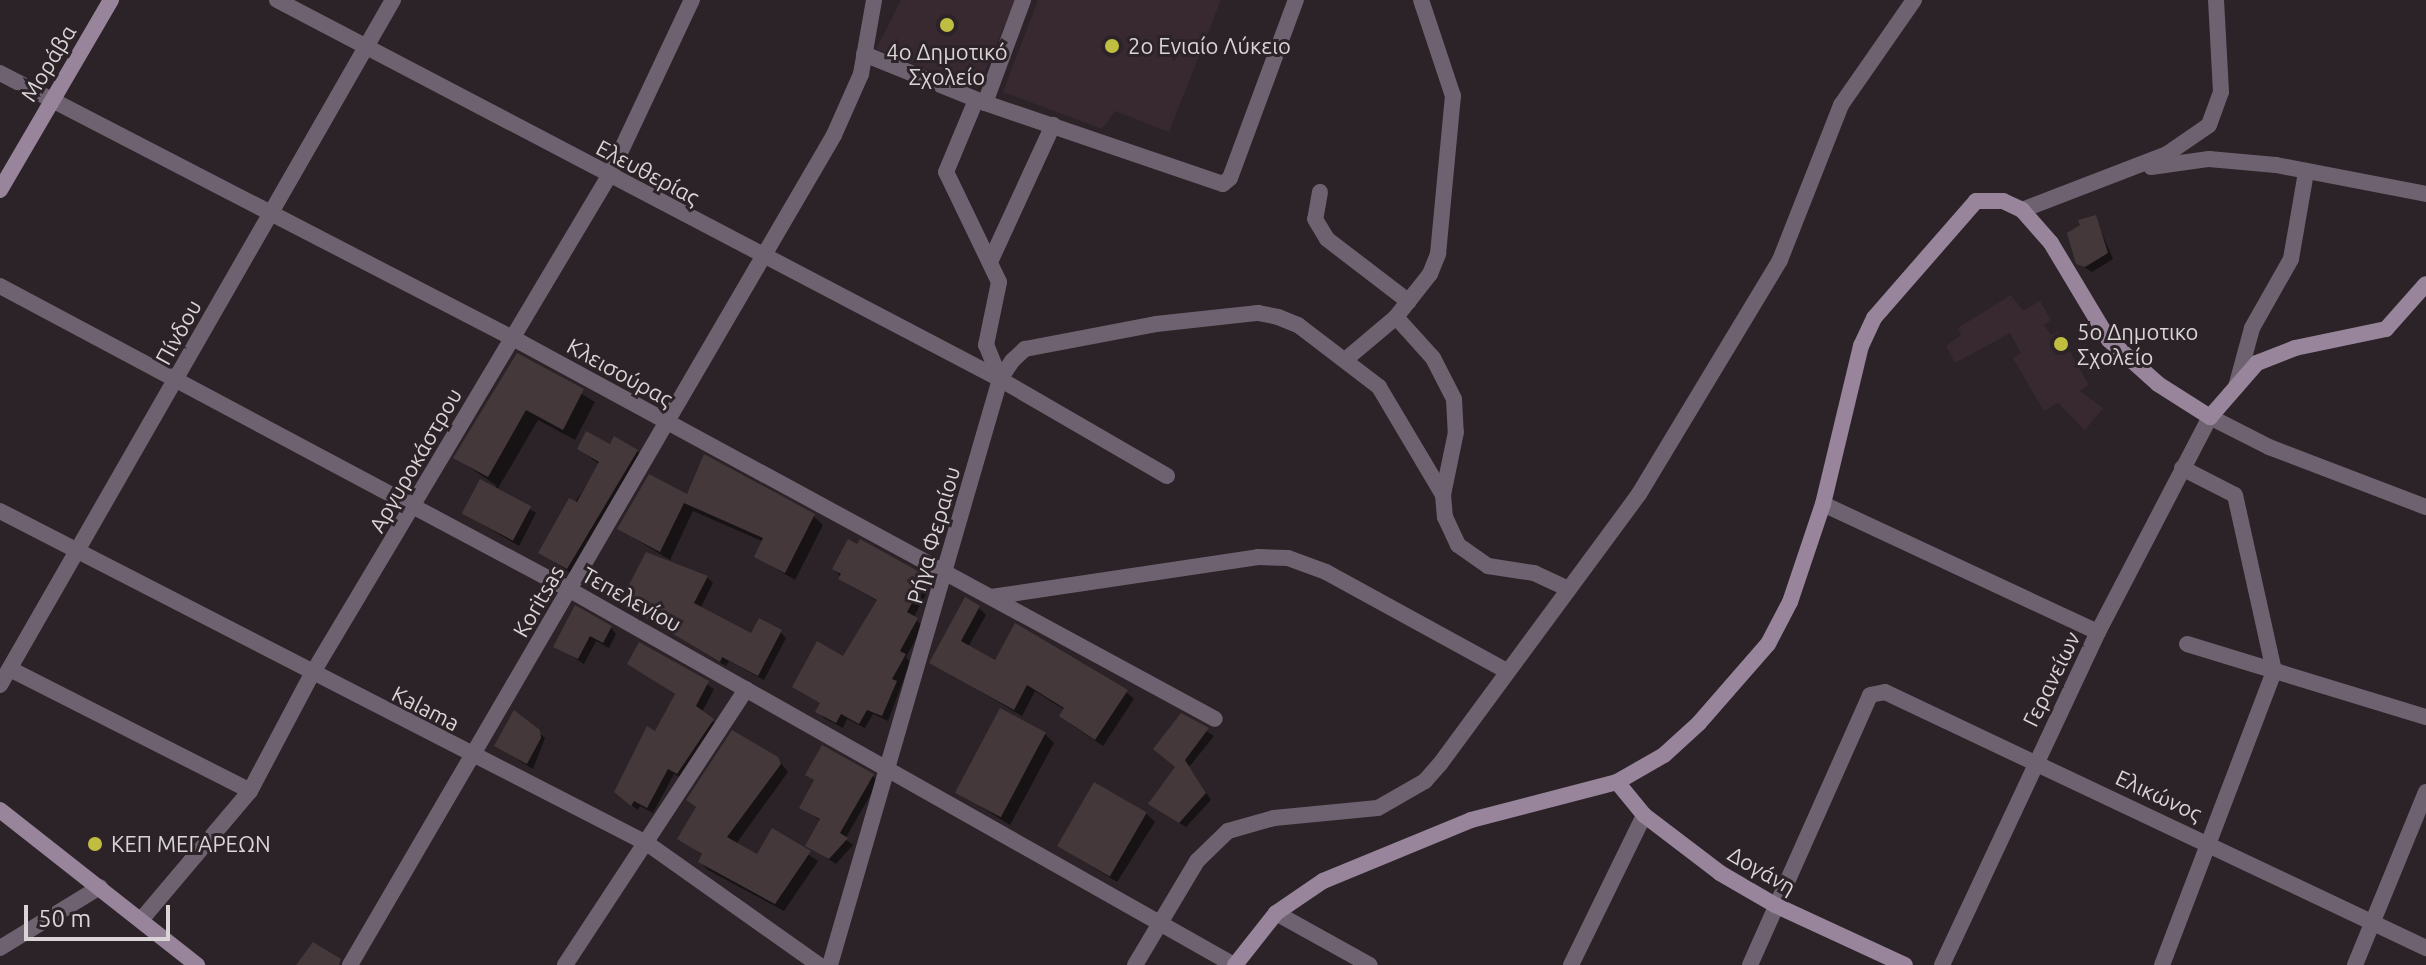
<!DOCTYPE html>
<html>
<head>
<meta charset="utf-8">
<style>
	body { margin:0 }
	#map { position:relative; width:2426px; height:965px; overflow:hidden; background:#2b2327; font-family:Ubuntu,sans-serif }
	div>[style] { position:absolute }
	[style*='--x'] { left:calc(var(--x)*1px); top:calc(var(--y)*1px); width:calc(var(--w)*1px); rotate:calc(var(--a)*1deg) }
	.built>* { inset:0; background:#382931 }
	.shadow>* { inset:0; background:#0007 }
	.building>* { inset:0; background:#44383a; transform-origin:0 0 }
	.street>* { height:16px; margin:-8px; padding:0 8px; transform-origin:8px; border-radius:8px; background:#6e6271 }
	.secondary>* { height:16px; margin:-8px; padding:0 8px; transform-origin:8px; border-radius:8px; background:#98849b }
	.dots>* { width:22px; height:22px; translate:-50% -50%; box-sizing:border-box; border:4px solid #2b2327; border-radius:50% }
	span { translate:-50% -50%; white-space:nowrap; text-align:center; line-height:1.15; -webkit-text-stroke:6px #2b2327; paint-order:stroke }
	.poi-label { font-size:22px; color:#dad4d7 }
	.left { translate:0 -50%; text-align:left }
	.street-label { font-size:22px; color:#dad4d7 }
	.scale { position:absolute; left:24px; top:905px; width:146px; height:36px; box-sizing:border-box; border:4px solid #dad4d7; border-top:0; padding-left:10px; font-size:24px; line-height:28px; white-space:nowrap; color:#dad4d7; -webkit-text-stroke:6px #2b2327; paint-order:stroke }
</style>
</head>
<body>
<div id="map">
	<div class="built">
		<i style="clip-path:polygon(901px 0,1016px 0,977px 89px,876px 49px)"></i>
		<i style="clip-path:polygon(1038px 0,1221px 0,1169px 132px,1115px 111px,1102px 129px,1003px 92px)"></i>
		<i style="clip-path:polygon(2011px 295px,2023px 311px,2040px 301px,2051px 320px,2044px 325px,2051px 335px,2058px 331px,2089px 385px,2080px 391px,2103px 408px,2085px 430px,2058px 403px,2044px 411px,2013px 358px,2021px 353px,2010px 333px,1955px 363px,1946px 346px,1961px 335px,1958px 328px)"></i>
	</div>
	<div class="shadow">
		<i style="clip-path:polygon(2095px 217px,2113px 259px,2092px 272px,2078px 263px)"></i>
		<i style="clip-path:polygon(517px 355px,595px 402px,575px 440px,538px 420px,497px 490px,536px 513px,519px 546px,463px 513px,497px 486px,456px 458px)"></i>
		<i style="clip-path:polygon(579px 449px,637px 451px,646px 460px,577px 577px,541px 553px,600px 465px)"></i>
		<i style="clip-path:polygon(688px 496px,813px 516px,823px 525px,795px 580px,756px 557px,764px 542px,693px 511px,670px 560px,619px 529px)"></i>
		<i style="clip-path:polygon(861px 542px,932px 584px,913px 618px,923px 626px,906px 657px,910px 662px,888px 721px,873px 714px,865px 728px,847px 719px,843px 728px,824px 718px,818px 712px,822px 704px,794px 686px,844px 658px,879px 602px,847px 584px,834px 569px)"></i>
		<i style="clip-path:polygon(707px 577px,713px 583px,700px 609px,752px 636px,780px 632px,786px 638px,764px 680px,729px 661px,726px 666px,622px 602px)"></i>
		<i style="clip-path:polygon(979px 608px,986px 615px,968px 647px,996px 662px,1126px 692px,1134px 699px,1103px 746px,1069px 723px,1062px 716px,1065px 710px,1035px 691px,1022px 716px,932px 663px)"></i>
		<i style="clip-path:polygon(611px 628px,616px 634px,609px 648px,596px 641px,584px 664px,556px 646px)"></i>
		<i style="clip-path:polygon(640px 644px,714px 689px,702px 712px,718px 726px,683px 779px,674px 774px,653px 813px,640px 806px,638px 810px,622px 798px,676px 695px,629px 664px)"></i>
		<i style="clip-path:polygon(514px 712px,545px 738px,533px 769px,496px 746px)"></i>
		<i style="clip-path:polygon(1182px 716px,1214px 736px,1189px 767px,1211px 800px,1186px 827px,1157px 809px,1177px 767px)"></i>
		<i style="clip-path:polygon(1045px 734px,1054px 743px,1010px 825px,957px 792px)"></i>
		<i style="clip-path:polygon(777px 758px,788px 772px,736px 844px,758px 856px,773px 831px,818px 861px,784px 911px,708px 870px,700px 862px,704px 856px,680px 839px,697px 809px,689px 800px)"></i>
		<i style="clip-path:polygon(808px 775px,873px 776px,878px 782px,845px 839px,853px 845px,836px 864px,808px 846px,821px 821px,802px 807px,816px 782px)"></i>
		<i style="clip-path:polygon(1146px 813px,1155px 822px,1117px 882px,1060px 847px)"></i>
	</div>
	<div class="building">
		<i style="clip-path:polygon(2096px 215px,2108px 253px,2085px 267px,2076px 264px,2067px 233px,2080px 225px,2078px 220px)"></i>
		<i style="clip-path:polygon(517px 353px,584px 389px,563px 430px,526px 410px,488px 477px,453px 458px)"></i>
		<i style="clip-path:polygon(586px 431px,610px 444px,614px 436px,638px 450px,567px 569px,538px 553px,569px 498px,577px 502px,599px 462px,577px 449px)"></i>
		<i style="clip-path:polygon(704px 454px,815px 514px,785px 573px,754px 557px,763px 538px,684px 503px,660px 552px,617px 529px,649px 474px,687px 494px)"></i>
		<i style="left:480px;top:479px;width:58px;height:39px;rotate:28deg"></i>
		<i style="clip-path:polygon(848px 539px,857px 544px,860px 539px,927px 576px,907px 612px,918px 618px,900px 651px,906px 654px,892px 679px,897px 681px,882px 716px,867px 710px,859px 724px,841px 714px,836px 723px,815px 712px,820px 703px,792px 687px,817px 641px,843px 656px,877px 600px,838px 579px,841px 574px,832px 569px)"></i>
		<i style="clip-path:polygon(646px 552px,708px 576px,694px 603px,751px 633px,759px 618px,782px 630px,758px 676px,722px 657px,720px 662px,620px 602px)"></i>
		<i style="clip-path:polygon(965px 597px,980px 606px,961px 641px,995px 660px,1015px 623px,1128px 690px,1095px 740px,1059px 716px,1064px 708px,1027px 685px,1014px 710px,929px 663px)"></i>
		<i style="clip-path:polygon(575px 605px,612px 626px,603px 643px,590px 636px,578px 659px,553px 647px)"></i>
		<i style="clip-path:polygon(639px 642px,709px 681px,696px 706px,714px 719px,677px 774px,668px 769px,647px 808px,634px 801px,631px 806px,614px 792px,647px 726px,655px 731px,675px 694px,627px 664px)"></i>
		<i style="left:1000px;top:708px;width:52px;height:96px;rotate:28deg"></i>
		<i style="clip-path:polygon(514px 710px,540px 730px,541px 738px,527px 764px,494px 746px)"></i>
		<i style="clip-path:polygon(1181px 713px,1209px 728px,1185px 760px,1206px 793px,1179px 823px,1148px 804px,1175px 767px,1153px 749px)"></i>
		<i style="clip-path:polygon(732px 730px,778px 757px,781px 764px,727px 837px,757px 854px,772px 828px,811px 851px,775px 904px,698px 862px,702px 854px,677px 839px,696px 807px,686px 800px)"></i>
		<i style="clip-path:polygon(822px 745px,874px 774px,840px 833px,848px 838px,829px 859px,805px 846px,820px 819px,799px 808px,814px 780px,805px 775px)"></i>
		<i style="left:1094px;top:782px;width:61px;height:74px;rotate:30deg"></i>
		<i style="clip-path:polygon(313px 942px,341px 959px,339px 965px,296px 965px)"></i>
	</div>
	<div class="street">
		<i style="--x:277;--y:0;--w:816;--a:27.66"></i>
		<i style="--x:864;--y:54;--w:131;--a:22"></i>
		<i style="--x:985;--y:103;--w:251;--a:18.8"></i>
		<i style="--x:1223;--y:184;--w:9;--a:-41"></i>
		<i style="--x:1230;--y:178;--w:190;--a:-69.7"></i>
		<i style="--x:0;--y:73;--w:588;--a:27.35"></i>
		<i style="--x:522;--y:343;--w:788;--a:28.48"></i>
		<i style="--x:985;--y:103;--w:110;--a:-69.7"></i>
		<i style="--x:2151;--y:167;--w:59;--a:-7.9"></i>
		<i style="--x:2209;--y:159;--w:67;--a:5.1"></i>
		<i style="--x:2276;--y:165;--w:153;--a:10.9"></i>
		<i style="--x:1320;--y:192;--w:27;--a:100"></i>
		<i style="--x:1315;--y:219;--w:23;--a:59"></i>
		<i style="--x:1327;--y:239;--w:103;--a:37.5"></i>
		<i style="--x:2022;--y:210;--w:155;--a:-21.1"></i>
		<i style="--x:2167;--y:154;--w:51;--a:-34.6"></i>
		<i style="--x:2209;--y:125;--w:35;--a:-70"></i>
		<i style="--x:2221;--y:92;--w:92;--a:-93.1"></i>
		<i style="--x:990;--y:262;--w:151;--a:-65.3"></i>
		<i style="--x:0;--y:286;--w:646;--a:28.07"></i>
		<i style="--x:570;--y:590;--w:763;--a:29.46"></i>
		<i style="--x:1396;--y:317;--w:55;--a:47.9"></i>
		<i style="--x:1433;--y:358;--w:46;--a:62.9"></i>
		<i style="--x:1454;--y:399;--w:33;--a:87"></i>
		<i style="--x:1456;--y:432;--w:64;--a:101.7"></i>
		<i style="--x:1443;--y:495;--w:22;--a:85"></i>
		<i style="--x:1445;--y:517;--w:31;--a:65"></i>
		<i style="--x:1458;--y:545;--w:37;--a:35"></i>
		<i style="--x:1488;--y:566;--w:47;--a:8.7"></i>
		<i style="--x:1534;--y:573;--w:38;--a:25"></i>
		<i style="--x:1345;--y:360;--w:67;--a:-40.1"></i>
		<i style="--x:1396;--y:317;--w:55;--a:-51.7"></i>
		<i style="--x:1430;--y:274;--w:22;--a:-68"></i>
		<i style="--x:1438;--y:254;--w:159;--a:-84.6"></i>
		<i style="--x:1453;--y:96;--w:101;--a:-108.4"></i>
		<i style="--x:2236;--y:387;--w:61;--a:-74.8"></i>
		<i style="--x:2252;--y:328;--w:79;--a:-60.5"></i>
		<i style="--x:2291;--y:259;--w:88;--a:-80.2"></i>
		<i style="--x:2182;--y:468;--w:59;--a:27"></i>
		<i style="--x:2235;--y:495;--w:180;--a:77.5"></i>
		<i style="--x:1167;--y:476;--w:193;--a:-149.9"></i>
		<i style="--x:1000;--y:379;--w:22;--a:-56"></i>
		<i style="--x:1012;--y:361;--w:18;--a:-43"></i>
		<i style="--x:1025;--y:349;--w:133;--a:-10.8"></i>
		<i style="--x:1156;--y:324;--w:103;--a:-6.2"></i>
		<i style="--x:1258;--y:313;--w:20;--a:11"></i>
		<i style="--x:1278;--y:317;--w:22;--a:22"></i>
		<i style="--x:1298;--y:325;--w:102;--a:37.4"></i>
		<i style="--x:1379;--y:387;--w:126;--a:59.3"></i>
		<i style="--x:1823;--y:504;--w:303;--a:25"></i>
		<i style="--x:0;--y:511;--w:729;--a:27.2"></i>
		<i style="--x:648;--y:844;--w:209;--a:35.3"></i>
		<i style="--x:991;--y:597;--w:270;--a:-8.5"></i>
		<i style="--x:1258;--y:557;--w:30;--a:2"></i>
		<i style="--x:1288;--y:558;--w:40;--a:20.2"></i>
		<i style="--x:1326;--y:572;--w:206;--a:28.7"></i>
		<i style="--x:2187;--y:644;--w:250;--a:17"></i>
		<i style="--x:10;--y:669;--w:269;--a:26.9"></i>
		<i style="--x:0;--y:685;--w:790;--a:-60.16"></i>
		<i style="--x:1276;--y:913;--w:107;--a:29"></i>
		<i style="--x:141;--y:920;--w:169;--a:-49.8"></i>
		<i style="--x:250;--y:791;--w:132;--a:-62.1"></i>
		<i style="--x:312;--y:674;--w:580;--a:-59.19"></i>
		<i style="--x:609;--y:176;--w:195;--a:-64.8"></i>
		<i style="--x:0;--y:948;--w:117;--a:-31.4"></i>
		<i style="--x:350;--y:965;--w:961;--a:-59.75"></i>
		<i style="--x:834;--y:135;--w:67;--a:-66.1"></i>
		<i style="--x:861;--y:74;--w:75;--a:-80"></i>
		<i style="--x:565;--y:965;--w:330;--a:-56.7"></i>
		<i style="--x:830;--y:965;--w:610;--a:-73.82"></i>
		<i style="--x:1000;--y:379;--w:37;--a:-112"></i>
		<i style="--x:986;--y:345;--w:64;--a:-78.3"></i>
		<i style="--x:999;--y:282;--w:122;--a:-115.7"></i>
		<i style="--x:946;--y:172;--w:78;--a:-67.4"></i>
		<i style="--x:1135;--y:965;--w:121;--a:-59.2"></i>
		<i style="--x:1197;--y:861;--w:43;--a:-44.1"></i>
		<i style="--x:1228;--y:831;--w:48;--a:-15.8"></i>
		<i style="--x:1274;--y:818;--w:104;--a:-5.5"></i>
		<i style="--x:1378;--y:808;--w:54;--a:-29.9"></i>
		<i style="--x:1425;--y:781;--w:23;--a:-49"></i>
		<i style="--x:1440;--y:764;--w:335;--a:-53.6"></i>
		<i style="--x:1639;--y:494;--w:273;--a:-58.9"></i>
		<i style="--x:1780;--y:260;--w:167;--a:-68.5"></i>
		<i style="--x:1841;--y:105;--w:128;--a:-55.2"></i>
		<i style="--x:1571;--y:965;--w:167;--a:-64"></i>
		<i style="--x:1750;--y:965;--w:295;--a:-66"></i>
		<i style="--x:1870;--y:695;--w:15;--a:-11"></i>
		<i style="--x:1885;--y:692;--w:599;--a:25.32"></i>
		<i style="--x:1942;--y:965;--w:368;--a:-64.9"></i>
		<i style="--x:2098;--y:632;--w:242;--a:-62.5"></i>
		<i style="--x:2210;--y:417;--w:66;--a:27"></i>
		<i style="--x:2269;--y:447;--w:168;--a:20.9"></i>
		<i style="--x:2162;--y:965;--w:315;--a:-69.1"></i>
		<i style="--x:2355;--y:965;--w:187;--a:-67.7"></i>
	</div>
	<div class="secondary">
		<i style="--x:0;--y:190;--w:220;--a:-59.7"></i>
		<i style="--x:1617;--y:782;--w:43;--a:50.7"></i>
		<i style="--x:1644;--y:815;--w:96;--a:37.3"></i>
		<i style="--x:1720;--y:873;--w:64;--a:30.2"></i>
		<i style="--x:1775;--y:905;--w:143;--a:24.8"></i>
		<i style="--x:0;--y:810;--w:251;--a:38.2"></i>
		<i style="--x:1235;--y:965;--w:66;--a:-51.7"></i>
		<i style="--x:1276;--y:913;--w:57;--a:-34.2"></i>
		<i style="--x:1323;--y:881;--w:160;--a:-22.4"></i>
		<i style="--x:1471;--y:820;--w:151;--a:-14.6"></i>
		<i style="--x:1617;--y:782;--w:54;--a:-29.9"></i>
		<i style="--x:1664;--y:755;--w:47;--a:-42.4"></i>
		<i style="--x:1699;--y:723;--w:105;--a:-48.9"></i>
		<i style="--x:1768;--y:644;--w:47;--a:-62.4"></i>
		<i style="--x:1790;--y:602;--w:103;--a:-71.4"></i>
		<i style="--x:1823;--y:504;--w:163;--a:-76.5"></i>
		<i style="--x:1861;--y:346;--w:31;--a:-65"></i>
		<i style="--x:1874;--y:318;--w:155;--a:-48.9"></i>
		<i style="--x:1976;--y:201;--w:27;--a:0"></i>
		<i style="--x:2003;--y:201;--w:21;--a:25"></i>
		<i style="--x:2022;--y:210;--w:44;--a:48.7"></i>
		<i style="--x:2051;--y:243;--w:113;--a:59.1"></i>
		<i style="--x:2109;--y:340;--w:66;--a:41.9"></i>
		<i style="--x:2158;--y:384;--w:62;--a:32.4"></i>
		<i style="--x:2210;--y:417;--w:72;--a:-49"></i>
		<i style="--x:2257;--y:363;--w:41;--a:-21.5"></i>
		<i style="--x:2295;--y:348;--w:93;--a:-11.8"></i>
		<i style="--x:2386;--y:329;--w:60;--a:-48.4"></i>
	</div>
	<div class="dots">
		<i style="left:947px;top:25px;background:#c0be41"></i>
		<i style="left:1112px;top:46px;background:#c0be41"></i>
		<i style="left:2061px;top:344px;background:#c0be41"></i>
		<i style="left:95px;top:844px;background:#c0be41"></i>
	</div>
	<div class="poi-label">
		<span class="left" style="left:1128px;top:46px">2ο Ενιαίο Λύκειο</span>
		<span style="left:947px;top:64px">4ο Δημοτικό<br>Σχολείο</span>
		<span class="left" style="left:2077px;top:344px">5o Δημοτικο<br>Σχολείο</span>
		<span class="left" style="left:111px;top:844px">ΚΕΠ ΜΕΓΑΡΕΩΝ</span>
	</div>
	<div class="street-label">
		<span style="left:48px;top:63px;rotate:-59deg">Μοράβα</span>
		<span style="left:648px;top:172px;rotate:28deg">Ελευθερίας</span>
		<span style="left:178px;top:332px;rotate:-61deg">Πίνδου</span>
		<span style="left:620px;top:372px;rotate:29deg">Κλεισούρας</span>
		<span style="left:415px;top:460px;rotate:-60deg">Αργυροκάστρου</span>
		<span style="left:933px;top:535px;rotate:-74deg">Ρήγα Φεραίου</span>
		<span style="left:632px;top:599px;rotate:29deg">Τεπελενίου</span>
		<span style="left:538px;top:601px;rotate:-60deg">Koritsas</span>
		<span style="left:2051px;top:679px;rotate:-64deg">Γερανείων</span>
		<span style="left:426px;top:708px;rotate:27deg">Kalama</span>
		<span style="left:2159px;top:795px;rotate:25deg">Ελικώνος</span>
		<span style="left:1762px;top:870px;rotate:30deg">Δογάνη</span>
	</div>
	<div class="scale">50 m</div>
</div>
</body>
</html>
